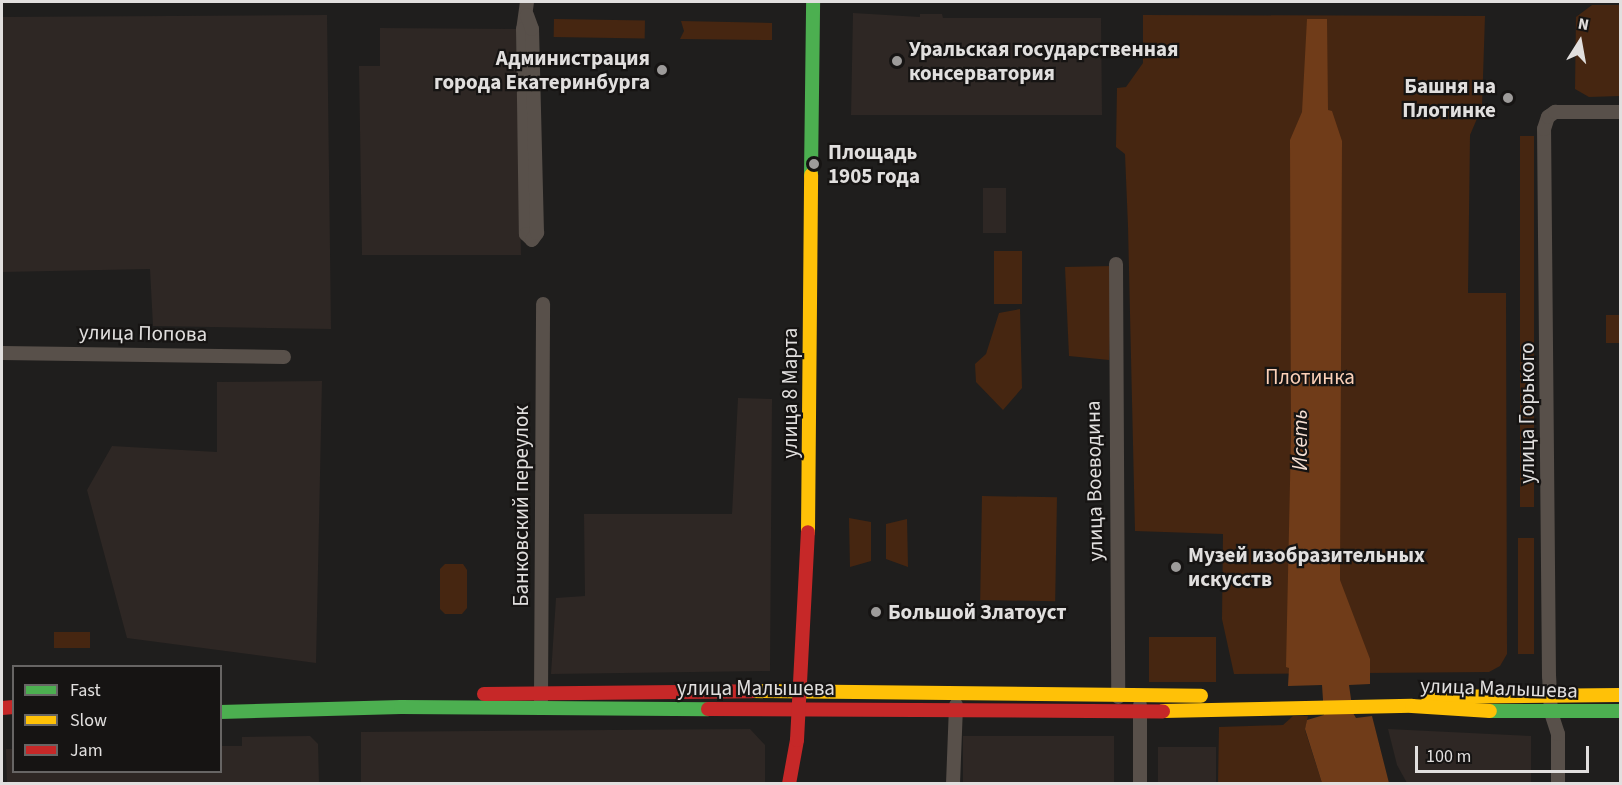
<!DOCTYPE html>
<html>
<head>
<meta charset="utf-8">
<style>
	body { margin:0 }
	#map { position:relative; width:1622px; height:785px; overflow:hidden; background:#1f1e1d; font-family:"Source Sans 3",sans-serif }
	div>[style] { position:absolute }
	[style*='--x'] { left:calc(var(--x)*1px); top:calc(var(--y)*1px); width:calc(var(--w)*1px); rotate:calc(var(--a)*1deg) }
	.built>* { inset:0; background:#2e2724; transform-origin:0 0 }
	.green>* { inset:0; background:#462611; transform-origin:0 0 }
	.water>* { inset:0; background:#703c19 }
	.street>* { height:14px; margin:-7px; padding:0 7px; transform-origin:7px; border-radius:7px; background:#58504a }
	.fast>* { height:14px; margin:-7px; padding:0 7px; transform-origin:7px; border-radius:7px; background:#4caf50 }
	.slow>* { height:14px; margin:-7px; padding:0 7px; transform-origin:7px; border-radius:7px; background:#ffc107 }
	.jam>* { height:14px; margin:-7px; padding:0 7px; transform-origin:7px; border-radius:7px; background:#c62828 }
	.dots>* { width:16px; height:16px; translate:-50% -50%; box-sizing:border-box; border:3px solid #161413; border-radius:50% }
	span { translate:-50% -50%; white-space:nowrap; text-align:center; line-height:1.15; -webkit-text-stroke:4.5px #161413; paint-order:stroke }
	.poi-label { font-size:21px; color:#e1dfde; font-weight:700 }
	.left { translate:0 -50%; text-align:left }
	.right { translate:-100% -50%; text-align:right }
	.street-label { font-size:21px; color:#e1dfde }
	.park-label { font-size:21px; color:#fcd1b8 }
	.water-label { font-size:22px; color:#f5dfd3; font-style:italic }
	.frame { position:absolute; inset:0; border:3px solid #e1dfde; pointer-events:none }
	.legend { position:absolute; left:12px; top:665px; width:210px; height:108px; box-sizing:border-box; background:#161413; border:2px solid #676564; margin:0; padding:8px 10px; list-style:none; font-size:18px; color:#e1dfde }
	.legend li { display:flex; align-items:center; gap:12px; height:30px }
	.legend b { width:30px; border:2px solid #676564 }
	.north { position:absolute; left:1550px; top:12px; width:60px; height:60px; -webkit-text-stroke:4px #161413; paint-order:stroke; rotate:11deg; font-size:16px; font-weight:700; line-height:24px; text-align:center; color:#e1dfde }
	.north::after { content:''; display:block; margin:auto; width:21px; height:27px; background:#e1dfde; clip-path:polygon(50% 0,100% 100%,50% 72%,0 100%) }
	.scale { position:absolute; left:1415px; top:746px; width:174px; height:27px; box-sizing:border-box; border:3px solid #e1dfde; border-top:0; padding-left:8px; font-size:18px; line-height:21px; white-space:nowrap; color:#e1dfde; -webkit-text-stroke:4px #161413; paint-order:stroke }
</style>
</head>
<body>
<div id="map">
	<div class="built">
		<i style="clip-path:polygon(853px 13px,920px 17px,920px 14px,942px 14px,943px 18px,1101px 18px,1102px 115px,851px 115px)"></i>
		<i style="clip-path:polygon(327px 15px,331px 329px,153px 326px,150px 269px,2px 272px,2px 17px)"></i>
		<i style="clip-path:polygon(380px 28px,516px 29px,521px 255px,362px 255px,359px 66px,380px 66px)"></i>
		<i style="left:983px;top:188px;width:23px;height:45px"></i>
		<i style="clip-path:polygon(322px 381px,316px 663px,127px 638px,87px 490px,112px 446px,217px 452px,217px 382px)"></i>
		<i style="clip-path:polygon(738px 398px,772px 399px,770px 671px,551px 674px,556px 598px,585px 596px,584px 514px,732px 514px)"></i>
		<i style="clip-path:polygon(750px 729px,765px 745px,765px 783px,361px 784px,361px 732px)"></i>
		<i style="clip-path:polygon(1388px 729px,1531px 736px,1531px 783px,1407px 783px,1397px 765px)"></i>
		<i style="clip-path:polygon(310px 736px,318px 744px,319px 783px,7px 783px,6px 749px,13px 749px,14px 772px,220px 772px,221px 746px,242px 746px,242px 737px)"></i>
		<i style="left:1114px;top:736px;width:47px;height:151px;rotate:90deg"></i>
		<i style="left:1158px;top:747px;width:58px;height:36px"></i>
	</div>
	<div class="green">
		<i style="clip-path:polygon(1592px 5px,1620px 5px,1620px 96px,1589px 97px,1575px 89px,1576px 17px)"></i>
		<i style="clip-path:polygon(1143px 15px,1485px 16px,1482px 107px,1470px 135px,1468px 293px,1506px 293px,1507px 654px,1500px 666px,1489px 672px,1234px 674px,1222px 619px,1223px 534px,1135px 531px,1128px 226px,1125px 154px,1116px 147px,1117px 88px,1126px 87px,1143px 63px)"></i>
		<i style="left:554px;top:19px;width:91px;height:18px;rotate:1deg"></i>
		<i style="clip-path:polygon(681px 21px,772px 23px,772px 40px,680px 39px,684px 31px)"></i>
		<i style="left:1520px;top:136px;width:14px;height:371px"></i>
		<i style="left:1022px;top:251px;width:53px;height:28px;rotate:90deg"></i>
		<i style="clip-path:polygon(1113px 266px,1109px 360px,1069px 356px,1065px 267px)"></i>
		<i style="clip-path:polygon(1020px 309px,1022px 388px,1003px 410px,976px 382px,975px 364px,986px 354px,999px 313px)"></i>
		<i style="left:1606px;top:315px;width:14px;height:28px"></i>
		<i style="left:982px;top:496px;width:75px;height:104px;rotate:1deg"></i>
		<i style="clip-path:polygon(849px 518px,871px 522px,871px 561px,850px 567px)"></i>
		<i style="clip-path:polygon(907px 519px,908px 567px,886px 559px,886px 524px)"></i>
		<i style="left:1518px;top:538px;width:16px;height:116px"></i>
		<i style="clip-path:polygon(445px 564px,463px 564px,467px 570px,467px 608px,462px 614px,445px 614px,440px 609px,440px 569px)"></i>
		<i style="left:90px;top:632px;width:16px;height:36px;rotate:90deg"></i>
		<i style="left:1149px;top:637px;width:67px;height:45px"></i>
		<i style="clip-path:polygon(1293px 716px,1308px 716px,1305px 730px,1322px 783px,1218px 784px,1219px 727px,1283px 725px)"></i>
	</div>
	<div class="water">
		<i style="clip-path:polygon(1307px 19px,1327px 19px,1328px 110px,1332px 111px,1342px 141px,1340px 580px,1370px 659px,1370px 684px,1349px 685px,1353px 713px,1356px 718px,1372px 716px,1389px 783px,1322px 783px,1305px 729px,1307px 720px,1324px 715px,1322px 685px,1288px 686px,1289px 668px,1286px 667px,1291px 437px,1290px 140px,1302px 112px)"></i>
	</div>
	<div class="street">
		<i style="--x:527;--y:2;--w:27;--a:98"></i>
		<i style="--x:523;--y:29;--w:205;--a:89.2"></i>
		<i style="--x:526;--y:234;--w:8;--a:45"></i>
		<i style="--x:532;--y:240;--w:9;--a:-54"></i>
		<i style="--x:537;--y:233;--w:204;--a:-91.4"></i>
		<i style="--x:532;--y:29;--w:15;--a:-110"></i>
		<i style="--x:1116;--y:264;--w:433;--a:89.7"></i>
		<i style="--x:2;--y:353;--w:282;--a:0.8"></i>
		<i style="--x:541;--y:700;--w:396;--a:-89.7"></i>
		<i style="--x:1140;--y:705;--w:79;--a:90"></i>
		<i style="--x:953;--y:784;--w:79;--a:-87.8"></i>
		<i style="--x:1558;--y:784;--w:50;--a:-90"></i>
		<i style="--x:1558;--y:734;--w:22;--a:-108"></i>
		<i style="--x:1551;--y:713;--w:37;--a:-93"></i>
		<i style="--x:1549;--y:676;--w:547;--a:-90.52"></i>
		<i style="--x:1544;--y:129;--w:13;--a:-72"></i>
		<i style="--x:1548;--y:117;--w:9;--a:-36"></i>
		<i style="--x:1555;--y:112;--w:65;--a:0"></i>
	</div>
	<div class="fast">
		<i style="--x:811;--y:175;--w:173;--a:-89.3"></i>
		<i style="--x:1490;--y:711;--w:130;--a:0"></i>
		<i style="--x:220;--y:712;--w:181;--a:-1.6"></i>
		<i style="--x:401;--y:707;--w:307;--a:0.4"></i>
	</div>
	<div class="slow">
		<i style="--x:808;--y:532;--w:357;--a:-89.5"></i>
		<i style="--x:752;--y:691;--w:449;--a:0.6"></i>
		<i style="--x:1428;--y:697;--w:192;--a:-0.6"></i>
		<i style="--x:1163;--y:711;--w:249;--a:-1.2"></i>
		<i style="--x:1412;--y:706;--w:78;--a:3.7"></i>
	</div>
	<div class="jam">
		<i style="--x:484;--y:694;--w:268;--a:-0.6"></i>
		<i style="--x:2;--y:708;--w:12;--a:-5"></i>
		<i style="--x:708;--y:709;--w:455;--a:0.3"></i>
		<i style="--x:789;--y:784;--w:45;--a:-79.7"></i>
		<i style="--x:797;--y:740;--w:208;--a:-87"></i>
	</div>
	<div class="dots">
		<i style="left:897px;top:61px;background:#9d9b9a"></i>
		<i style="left:662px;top:70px;background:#9d9b9a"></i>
		<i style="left:1508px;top:98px;background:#9d9b9a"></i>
		<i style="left:814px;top:164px;background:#9d9b9a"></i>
		<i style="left:1176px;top:567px;background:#9d9b9a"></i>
		<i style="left:876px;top:612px;background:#9d9b9a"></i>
	</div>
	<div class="poi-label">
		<span class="left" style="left:909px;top:61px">Уральская государственная<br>консерватория</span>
		<span class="right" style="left:650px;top:70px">Администрация<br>города Екатеринбурга</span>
		<span class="right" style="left:1496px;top:98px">Башня на<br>Плотинке</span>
		<span class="left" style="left:828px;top:164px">Площадь<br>1905 года</span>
		<span class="left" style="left:1188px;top:567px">Музей изобразительных<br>искусств</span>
		<span class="left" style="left:888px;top:612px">Большой Златоуст</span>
	</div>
	<div class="street-label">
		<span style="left:143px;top:333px;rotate:1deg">улица Попова</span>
		<span style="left:790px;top:393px;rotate:-90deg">улица 8 Марта</span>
		<span style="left:1527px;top:413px;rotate:-90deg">улица Горького</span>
		<span style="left:1094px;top:481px;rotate:-91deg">улица Воеводина</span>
		<span style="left:521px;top:506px;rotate:-90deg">Банковский переулок</span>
		<span style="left:756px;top:688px">улица Малышева</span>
		<span style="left:1499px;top:688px;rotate:2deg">улица Малышева</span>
	</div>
	<div class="park-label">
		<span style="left:1310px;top:377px">Плотинка</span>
	</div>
	<div class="water-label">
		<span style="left:1301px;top:440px;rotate:-90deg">Исеть</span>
	</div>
	<div class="frame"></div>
	<ul class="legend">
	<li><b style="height:8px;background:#4caf50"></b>Fast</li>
	<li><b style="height:8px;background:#ffc107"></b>Slow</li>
	<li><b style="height:8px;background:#c62828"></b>Jam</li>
	</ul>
	<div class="north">N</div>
	<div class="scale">100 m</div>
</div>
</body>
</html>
